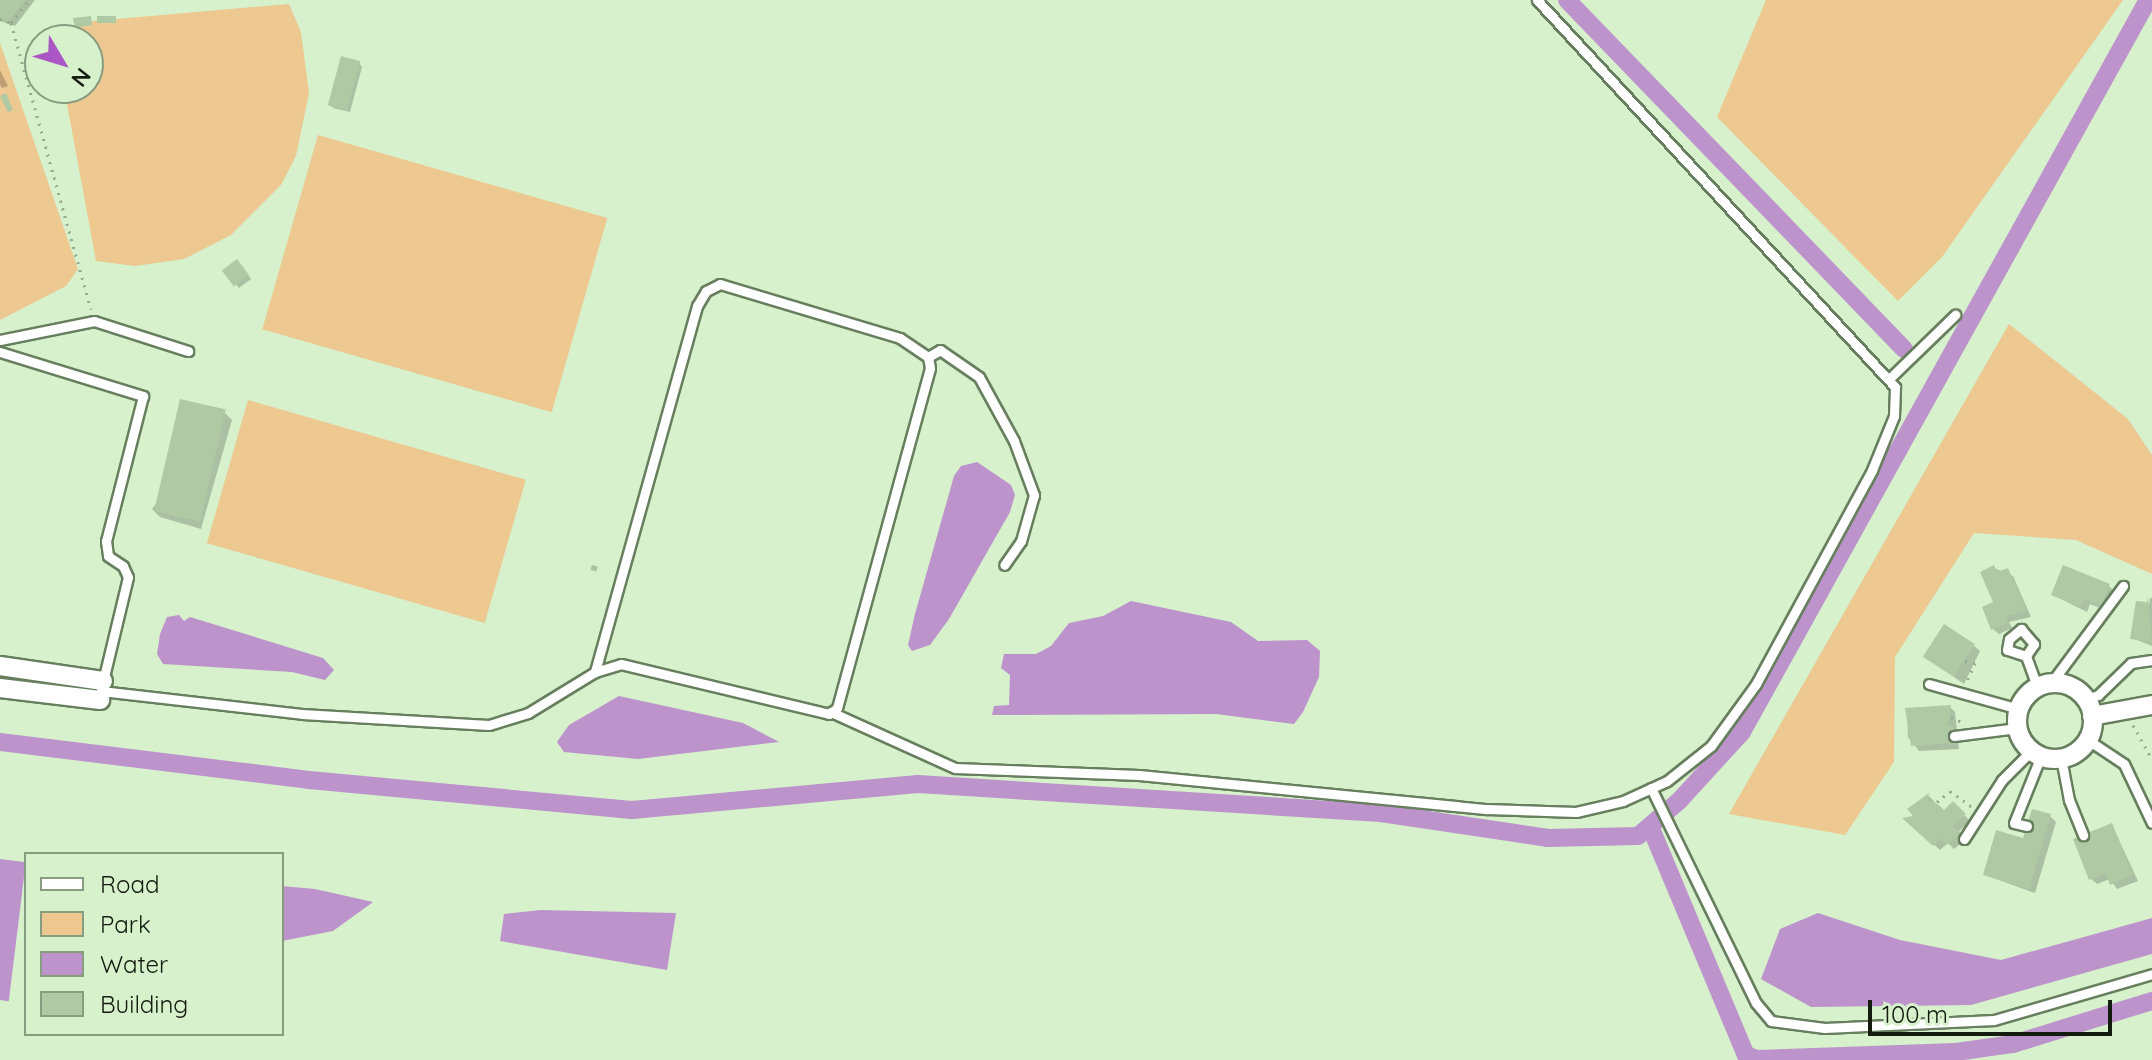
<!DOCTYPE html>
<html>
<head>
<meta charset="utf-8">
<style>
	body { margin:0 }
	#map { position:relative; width:2152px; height:1060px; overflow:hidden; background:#d6f1cc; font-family:Quicksand,sans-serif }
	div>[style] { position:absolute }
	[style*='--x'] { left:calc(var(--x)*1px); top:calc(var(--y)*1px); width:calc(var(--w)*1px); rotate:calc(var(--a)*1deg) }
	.green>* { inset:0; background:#edc890; transform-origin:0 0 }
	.water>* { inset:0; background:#bd93cc; transform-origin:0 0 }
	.shadow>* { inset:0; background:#0003; transform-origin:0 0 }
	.canal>* { height:18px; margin:-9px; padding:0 9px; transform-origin:9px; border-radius:9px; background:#bd93cc }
	.building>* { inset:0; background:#afc9a5; transform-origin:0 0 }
	.path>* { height:3px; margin-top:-1.5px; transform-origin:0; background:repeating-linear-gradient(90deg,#95aa8d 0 2px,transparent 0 8px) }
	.roads { filter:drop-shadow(2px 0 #677f5e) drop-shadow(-2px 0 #677f5e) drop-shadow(0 2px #677f5e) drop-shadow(0 -2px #677f5e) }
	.lane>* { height:9px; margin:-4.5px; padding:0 4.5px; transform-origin:4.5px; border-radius:4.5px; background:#fff }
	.street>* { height:18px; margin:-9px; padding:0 9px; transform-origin:9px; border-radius:9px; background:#fff }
	.street>.ring { margin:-9px; padding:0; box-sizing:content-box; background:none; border:18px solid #fff; border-radius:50% }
	span { translate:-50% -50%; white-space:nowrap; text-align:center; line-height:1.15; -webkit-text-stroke:6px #d6f1cc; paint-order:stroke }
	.legend { position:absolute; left:24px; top:852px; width:260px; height:184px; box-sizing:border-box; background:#d6f1cc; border:2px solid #889c80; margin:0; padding:10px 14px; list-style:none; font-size:24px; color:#131c0f }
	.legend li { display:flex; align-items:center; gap:16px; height:40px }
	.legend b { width:40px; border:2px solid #889c80 }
	.north { position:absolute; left:24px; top:24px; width:80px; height:80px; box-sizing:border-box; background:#d6f1cc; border:2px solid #889c80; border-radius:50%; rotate:128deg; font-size:22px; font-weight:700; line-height:32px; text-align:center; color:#131c0f }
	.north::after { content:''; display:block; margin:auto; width:28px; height:36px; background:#aa56c5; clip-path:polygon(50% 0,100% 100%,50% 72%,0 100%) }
	.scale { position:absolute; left:1868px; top:1000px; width:244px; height:36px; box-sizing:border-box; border:4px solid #131c0f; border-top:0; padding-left:10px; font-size:24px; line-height:28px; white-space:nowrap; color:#131c0f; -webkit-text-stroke:6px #d6f1cc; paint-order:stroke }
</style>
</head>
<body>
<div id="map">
	<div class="green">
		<i style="clip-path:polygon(1766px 0,2123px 0,1942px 257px,1898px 301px,1717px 117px)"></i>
		<i style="clip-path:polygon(289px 4px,301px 32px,309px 93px,296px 156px,281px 185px,231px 235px,184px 259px,135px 266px,96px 261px,64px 88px,88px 88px,88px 40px,56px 40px,58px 33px,82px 22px)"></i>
		<i style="clip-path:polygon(0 43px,78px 269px,66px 286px,0 320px)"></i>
		<i style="left:318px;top:135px;width:301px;height:202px;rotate:16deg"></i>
		<i style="clip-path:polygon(2009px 324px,2128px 419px,2152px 455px,2152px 574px,2076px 540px,1974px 533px,1895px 657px,1894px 762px,1845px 835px,1729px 814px)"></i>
		<i style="left:248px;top:400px;width:289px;height:149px;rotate:16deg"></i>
	</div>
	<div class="water">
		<i style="clip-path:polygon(977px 462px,1011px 485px,1015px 495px,1010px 512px,949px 619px,930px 645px,912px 651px,908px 645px,915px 614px,954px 476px,961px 466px)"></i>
		<i style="clip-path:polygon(1131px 601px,1231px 622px,1258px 641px,1307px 640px,1320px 651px,1319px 677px,1303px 712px,1294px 724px,1216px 714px,992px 715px,994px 706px,1009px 705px,1010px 675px,1001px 668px,1004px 654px,1036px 654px,1051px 646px,1069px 623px,1103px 616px)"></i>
		<i style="clip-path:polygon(179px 615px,184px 621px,190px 617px,323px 658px,334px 670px,325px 680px,292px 672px,163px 664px,157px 654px,160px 634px,167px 617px)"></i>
		<i style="clip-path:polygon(619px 696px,743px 723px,779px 742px,638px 759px,564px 752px,557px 742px,569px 725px)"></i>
		<i style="left:0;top:859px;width:26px;height:140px;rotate:7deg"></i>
		<i style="clip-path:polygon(282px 886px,315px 889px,373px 902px,333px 931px,282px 941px)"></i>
		<i style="clip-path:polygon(541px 910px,676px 913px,667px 970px,500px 941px,504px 914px)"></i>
		<i style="clip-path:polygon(1818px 913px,1900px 940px,2001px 960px,2152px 918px,2152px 954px,1971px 1005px,1811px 1007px,1761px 979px,1780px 929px)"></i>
	</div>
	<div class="shadow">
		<i style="clip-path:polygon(0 0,35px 0,15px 26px,0 21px)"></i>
		<i style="clip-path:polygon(359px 63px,362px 67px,350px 112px,333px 108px,330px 104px)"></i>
		<i style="clip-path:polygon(0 70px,8px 86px,2px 88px,0 85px)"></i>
		<i style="left:54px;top:88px;width:5px;height:9px"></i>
		<i style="clip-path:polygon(240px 265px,251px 279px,239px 288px,225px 271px)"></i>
		<i style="clip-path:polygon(224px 412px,232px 420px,201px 529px,160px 517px,152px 509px)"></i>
		<i style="left:592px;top:565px;width:6px;height:5px;rotate:18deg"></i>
		<i style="clip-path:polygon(1994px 568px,2013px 576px,2031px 617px,2009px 622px,2012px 628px,1999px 634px,1993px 629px)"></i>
		<i style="clip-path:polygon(2109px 586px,2115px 592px,2107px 611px,2090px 604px,2087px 612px,2053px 595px)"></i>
		<i style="clip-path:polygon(2150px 598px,2152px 598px,2152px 646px,2132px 638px,2138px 603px,2149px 605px)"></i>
		<i style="clip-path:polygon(1974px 646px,1980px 651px,1964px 684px,1925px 657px)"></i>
		<i style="clip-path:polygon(1950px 707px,1955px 712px,1959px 749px,1919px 751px,1908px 737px,1907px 710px)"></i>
		<i style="clip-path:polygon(1929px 796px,1944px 812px,1953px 804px,1970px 821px,1957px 833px,1965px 840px,1954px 849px,1948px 843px,1940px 850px,1906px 820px,1917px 817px,1910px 810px)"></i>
		<i style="clip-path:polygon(2050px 816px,2056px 822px,2035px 893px,1985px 875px)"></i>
		<i style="clip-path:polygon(2112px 825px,2138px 881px,2117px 889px,2110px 879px,2097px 884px,2091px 879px)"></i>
	</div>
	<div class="canal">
		<i style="--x:1567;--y:0;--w:485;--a:46"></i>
		<i style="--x:0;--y:742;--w:311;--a:7"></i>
		<i style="--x:309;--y:780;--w:324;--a:5.3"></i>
		<i style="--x:632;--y:810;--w:287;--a:-5.2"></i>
		<i style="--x:918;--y:784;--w:464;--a:3.6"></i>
		<i style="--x:1381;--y:813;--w:169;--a:8.5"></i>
		<i style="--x:1548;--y:838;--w:90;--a:-1.3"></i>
		<i style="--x:1638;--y:836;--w:54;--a:-40.5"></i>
		<i style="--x:1679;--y:801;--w:93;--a:-47.6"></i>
		<i style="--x:1742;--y:732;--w:837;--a:-60.99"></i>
		<i style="--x:1650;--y:826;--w:248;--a:67.3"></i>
		<i style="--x:1746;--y:1055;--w:12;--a:20"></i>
		<i style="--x:1757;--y:1059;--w:199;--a:-2"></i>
		<i style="--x:1956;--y:1052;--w:58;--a:-8"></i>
		<i style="--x:2013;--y:1044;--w:145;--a:-17.2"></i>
	</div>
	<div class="building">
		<i style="clip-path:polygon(0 0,25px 0,9px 21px,0 18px)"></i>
		<i style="clip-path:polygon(91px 16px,92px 25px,75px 28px,73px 18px)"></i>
		<i style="left:116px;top:16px;width:7px;height:19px;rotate:90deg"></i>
		<i style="left:341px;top:56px;width:20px;height:51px;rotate:15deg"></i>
		<i style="clip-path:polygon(6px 93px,13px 110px,8px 112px,0 96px)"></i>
		<i style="left:237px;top:259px;width:20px;height:19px;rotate:53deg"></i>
		<i style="left:180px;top:399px;width:47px;height:115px;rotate:13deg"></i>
		<i style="clip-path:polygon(1994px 565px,1997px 572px,2008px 568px,2027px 611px,2005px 616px,2008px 623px,1991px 630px,1982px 607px,1993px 602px,1980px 572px)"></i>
		<i style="clip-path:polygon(2063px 565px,2110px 584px,2101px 606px,2084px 599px,2081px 607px,2051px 595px)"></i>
		<i style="clip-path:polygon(2148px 596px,2152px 642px,2130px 639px,2136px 601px,2147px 602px)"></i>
		<i style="left:1944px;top:624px;width:37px;height:39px;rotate:33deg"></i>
		<i style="clip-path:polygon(1951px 705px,1948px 726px,1953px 726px,1954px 743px,1911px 746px,1905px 708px)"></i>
		<i style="clip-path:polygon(1929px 793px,1928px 801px,1938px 804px,1935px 808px,1939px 805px,1944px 810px,1953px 801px,1966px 814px,1953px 826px,1961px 833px,1947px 845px,1941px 838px,1933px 846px,1902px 818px,1913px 816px,1907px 809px)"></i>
		<i style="clip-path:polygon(2032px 809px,2051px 814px,2029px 889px,1983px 875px,1996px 830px,2023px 838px)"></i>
		<i style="clip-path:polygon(2112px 823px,2133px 875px,2110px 885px,2106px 873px,2089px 880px,2073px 839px)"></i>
	</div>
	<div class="path">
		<i style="--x:0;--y:19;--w:12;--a:20"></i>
		<i style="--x:11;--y:23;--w:29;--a:-52"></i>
		<i style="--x:11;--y:23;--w:297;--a:74.4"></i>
		<i style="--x:1965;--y:661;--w:10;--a:11"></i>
		<i style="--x:1975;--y:663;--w:20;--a:114"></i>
		<i style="--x:1951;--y:717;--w:14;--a:25"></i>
		<i style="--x:2133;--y:725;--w:39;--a:61"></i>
		<i style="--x:1937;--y:802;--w:17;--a:-40"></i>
		<i style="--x:1950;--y:791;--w:27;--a:36"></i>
	</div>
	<div class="roads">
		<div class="lane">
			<i style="--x:0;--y:340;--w:96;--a:-11.4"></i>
			<i style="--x:94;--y:321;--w:99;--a:17.7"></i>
			<i style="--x:0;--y:352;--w:150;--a:17.1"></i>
			<i style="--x:143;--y:396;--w:150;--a:104.3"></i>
			<i style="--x:106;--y:541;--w:15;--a:82"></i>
			<i style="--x:108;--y:556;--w:18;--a:34"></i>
			<i style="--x:123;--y:566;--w:12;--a:66"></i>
			<i style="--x:128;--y:577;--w:107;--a:103.5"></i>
			<i style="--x:928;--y:357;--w:14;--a:-30"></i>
			<i style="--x:940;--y:350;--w:47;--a:34.7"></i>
			<i style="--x:979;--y:377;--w:73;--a:61.3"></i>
			<i style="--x:1014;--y:441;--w:58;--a:69.7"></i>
			<i style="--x:1034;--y:495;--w:48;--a:105.8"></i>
			<i style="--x:1021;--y:541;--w:29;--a:125"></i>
			<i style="--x:1890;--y:378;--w:91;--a:-44.1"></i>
			<i style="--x:2026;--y:656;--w:20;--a:-162"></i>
			<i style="--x:2007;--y:650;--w:11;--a:-80"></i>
			<i style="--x:2009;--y:639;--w:16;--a:-40"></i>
			<i style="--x:2021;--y:629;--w:20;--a:49"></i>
			<i style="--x:2034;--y:644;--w:14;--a:124"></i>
			<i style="--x:2026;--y:656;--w:33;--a:70"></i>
			<i style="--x:2051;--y:683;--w:121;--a:-53.4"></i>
			<i style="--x:1929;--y:684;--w:93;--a:15.5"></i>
			<i style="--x:101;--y:691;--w:202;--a:6.5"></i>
			<i style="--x:302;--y:714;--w:187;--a:3.4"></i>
			<i style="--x:489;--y:725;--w:41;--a:-17.1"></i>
			<i style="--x:528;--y:713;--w:79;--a:-31.5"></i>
			<i style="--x:595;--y:672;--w:27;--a:-17"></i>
			<i style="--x:621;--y:664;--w:214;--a:13.5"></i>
			<i style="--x:829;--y:714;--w:10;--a:-37"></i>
			<i style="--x:837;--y:708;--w:352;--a:-74.7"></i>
			<i style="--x:930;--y:368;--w:11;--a:-100"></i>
			<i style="--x:928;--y:357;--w:34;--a:-146"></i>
			<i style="--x:900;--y:338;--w:188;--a:-163.3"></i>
			<i style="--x:720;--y:284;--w:16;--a:153"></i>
			<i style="--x:706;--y:291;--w:17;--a:121"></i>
			<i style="--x:697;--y:306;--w:380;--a:105.6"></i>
			<i style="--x:2086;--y:699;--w:13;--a:-18"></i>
			<i style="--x:2098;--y:695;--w:46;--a:-44.1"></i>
			<i style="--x:2131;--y:663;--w:21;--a:-8"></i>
			<i style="--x:831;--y:712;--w:136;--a:24.3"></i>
			<i style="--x:955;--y:768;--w:184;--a:2.2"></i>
			<i style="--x:1139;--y:775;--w:350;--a:5.6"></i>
			<i style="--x:1487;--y:809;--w:89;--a:1.9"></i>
			<i style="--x:1576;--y:812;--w:48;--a:-13.2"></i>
			<i style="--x:1623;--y:801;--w:48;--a:-24.4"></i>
			<i style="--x:1667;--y:781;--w:56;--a:-38.5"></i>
			<i style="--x:1711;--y:746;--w:77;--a:-54"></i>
			<i style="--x:1756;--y:684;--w:243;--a:-61.5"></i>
			<i style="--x:1872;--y:470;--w:58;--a:-67.8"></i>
			<i style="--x:1894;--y:416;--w:29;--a:-88"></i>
			<i style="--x:1895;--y:387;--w:527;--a:-132.77"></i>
			<i style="--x:1954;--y:736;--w:64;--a:-7.1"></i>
			<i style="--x:2088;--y:740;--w:43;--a:33.7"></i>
			<i style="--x:2124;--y:764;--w:65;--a:64.6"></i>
			<i style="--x:2061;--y:758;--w:43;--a:79.2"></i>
			<i style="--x:2069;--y:800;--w:38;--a:68"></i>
			<i style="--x:1651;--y:788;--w:239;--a:64"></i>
			<i style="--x:1756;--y:1003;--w:23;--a:50"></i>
			<i style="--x:1771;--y:1021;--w:54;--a:7.4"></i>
			<i style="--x:1825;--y:1028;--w:169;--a:-2.7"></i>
			<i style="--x:1994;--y:1020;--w:165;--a:-16.2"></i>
			<i style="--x:2027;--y:826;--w:13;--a:-167"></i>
			<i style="--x:2014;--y:823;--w:72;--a:-68.1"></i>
			<i style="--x:1964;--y:839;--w:70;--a:-57.2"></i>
			<i style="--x:2002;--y:780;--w:41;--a:-45"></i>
		</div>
		<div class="street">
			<i style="--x:0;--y:666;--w:104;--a:8.3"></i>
			<i class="ring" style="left:2017px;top:683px;width:58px;height:58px"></i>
			<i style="--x:0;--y:688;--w:101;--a:6.8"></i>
			<i style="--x:2092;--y:716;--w:61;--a:-10.4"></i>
		</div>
	</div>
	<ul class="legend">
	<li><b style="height:10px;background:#fff"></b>Road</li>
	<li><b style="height:22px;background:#edc890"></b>Park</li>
	<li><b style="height:22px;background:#bd93cc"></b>Water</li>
	<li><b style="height:22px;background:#afc9a5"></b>Building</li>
	</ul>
	<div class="north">N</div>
	<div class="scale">100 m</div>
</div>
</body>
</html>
